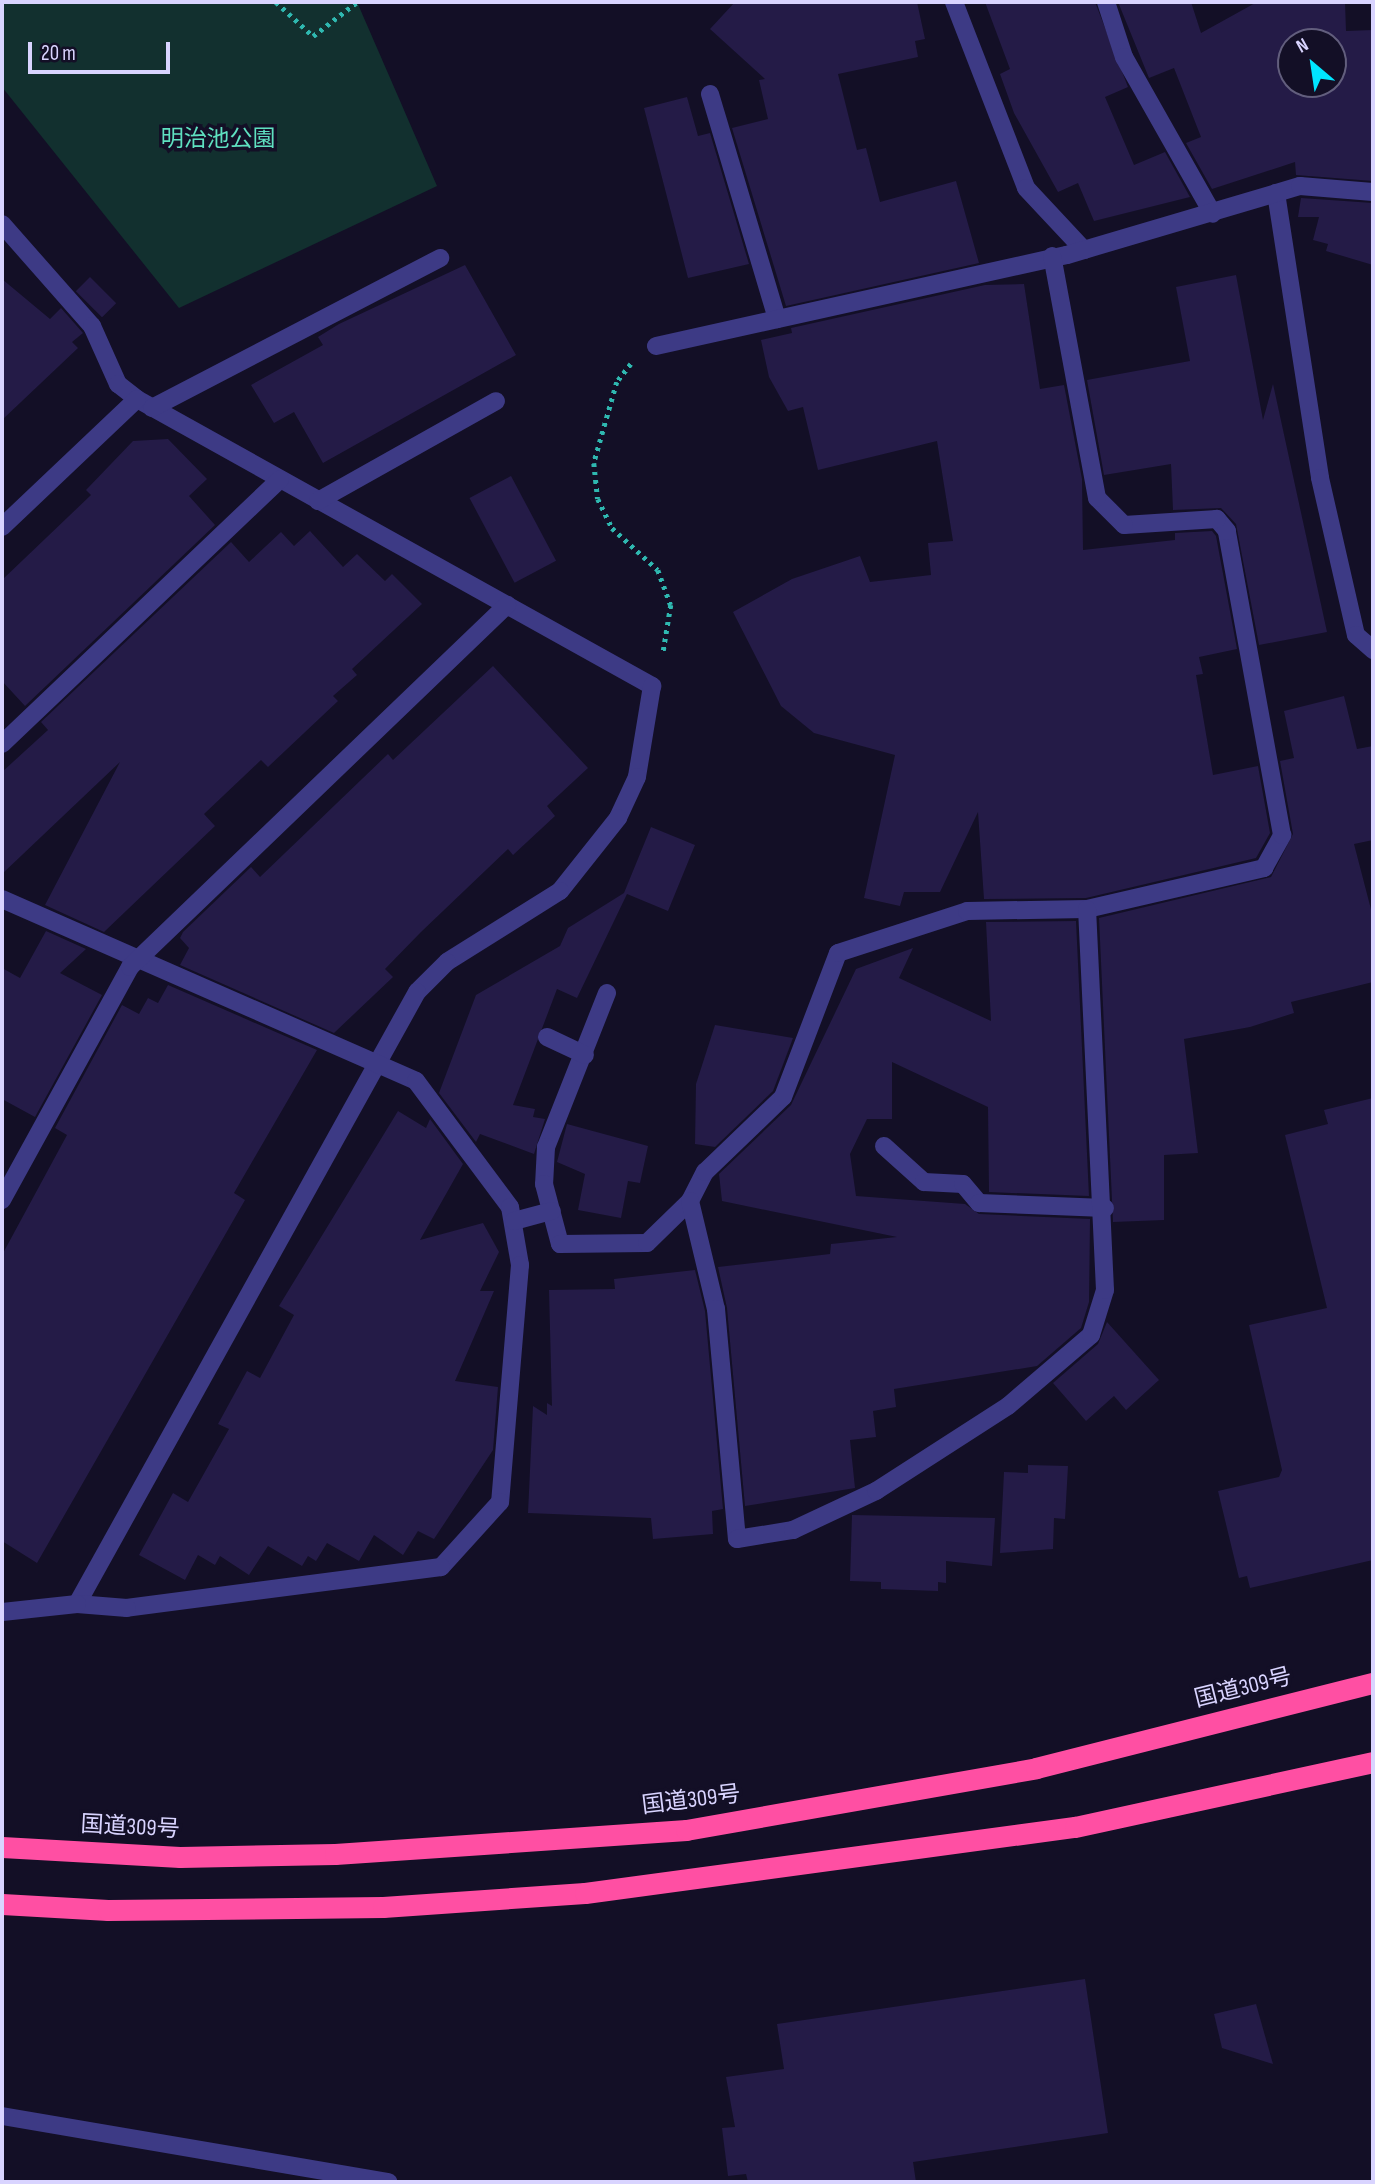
<!DOCTYPE html>
<html>
<head>
<meta charset="utf-8">
<style>
	body { margin:0 }
	#map { position:relative; width:1375px; height:2184px; overflow:hidden; background:#130f26; font-family:"Sofia Sans Condensed","Noto Sans JP",sans-serif }
	div>[style] { position:absolute }
	[style*='--x'] { left:calc(var(--x)*1px); top:calc(var(--y)*1px); width:calc(var(--w)*1px); rotate:calc(var(--a)*1deg) }
	.green>* { inset:0; background:#12302f }
	.building>* { inset:0; background:#241b47; transform-origin:0 0 }
	.path>* { height:4.5px; margin-top:-2.25px; transform-origin:0; background:repeating-linear-gradient(90deg,#2fb8b0 0 3.5px,transparent 0 8.5px) }
	.minor>* { height:18px; margin:-9px; padding:0 9px; transform-origin:9px; border-radius:9px; background:#3d3a85 }
	.highway>* { height:21px; margin:-10.5px; padding:0 10.5px; transform-origin:10.5px; border-radius:10.5px; background:#ff4fa3 }
	span { translate:-50% -50%; white-space:nowrap; text-align:center; line-height:1.15; -webkit-text-stroke:7px #130f26; paint-order:stroke }
	.park-label { font-size:23px; color:#5fe0c0 }
	.street-label { font-size:23px; color:#d9d4ff }
	.frame { position:absolute; inset:0; border:4px solid #d9d4ff; pointer-events:none }
	.north { position:absolute; left:1277px; top:28px; width:70px; height:70px; box-sizing:border-box; background:#130f26; border:2px solid #625e7d; border-radius:50%; rotate:331deg; font-size:19px; font-weight:700; line-height:28px; text-align:center; color:#d9d4ff }
	.north::after { content:''; display:block; margin:auto; width:24px; height:32px; background:#00e5ff; clip-path:polygon(50% 0,100% 100%,50% 72%,0 100%) }
	.scale { position:absolute; left:28px; top:42px; width:142px; height:32px; box-sizing:border-box; border:4px solid #d9d4ff; border-top:0; padding-left:9px; font-size:21px; line-height:24px; white-space:nowrap; color:#d9d4ff; -webkit-text-stroke:5px #130f26; paint-order:stroke }
</style>
</head>
<body>
<div id="map">
	<div class="green">
		<i style="clip-path:polygon(2px 2px,357px 2px,437px 186px,179px 308px,2px 87px)"></i>
	</div>
	<div class="building">
		<i style="clip-path:polygon(735px 2px,917px 2px,925px 39px,915px 41px,918px 57px,838px 74px,857px 150px,866px 148px,880px 202px,956px 181px,979px 263px,786px 306px,732px 128px,768px 119px,759px 80px,765px 79px,710px 29px)"></i>
		<i style="clip-path:polygon(985px 2px,1095px 2px,1128px 87px,1105px 97px,1134px 165px,1165px 152px,1190px 197px,1094px 221px,1078px 183px,1058px 192px,1014px 113px,1000px 74px,1010px 69px)"></i>
		<i style="clip-path:polygon(evenodd,1118px 2px,1191px 2px,1201px 33px,1257px 2px,1345px 2px,1346px 31px,1373px 30px,1373px 181px,1296px 175px,1295px 162px,1212px 189px,1186px 143px,1201px 137px,1174px 68px,1149px 78px,1118px 2px,1291px 42px,1333px 42px,1333px 84px,1291px 84px,1291px 42px)"></i>
		<i style="clip-path:polygon(687px 97px,698px 136px,710px 133px,749px 264px,688px 278px,644px 108px)"></i>
		<i style="clip-path:polygon(1301px 198px,1373px 203px,1373px 265px,1326px 251px,1328px 244px,1313px 240px,1319px 217px,1298px 217px)"></i>
		<i style="clip-path:polygon(465px 265px,516px 355px,323px 463px,294px 412px,274px 423px,251px 385px,323px 345px,318px 337px,339px 324px)"></i>
		<i style="clip-path:polygon(1236px 275px,1263px 420px,1273px 384px,1327px 632px,1259px 645px,1236px 524px,1221px 508px,1173px 510px,1171px 464px,1104px 475px,1087px 380px,1190px 361px,1176px 287px)"></i>
		<i style="left:90px;top:277px;width:37px;height:20px;rotate:45deg"></i>
		<i style="clip-path:polygon(2px 279px,50px 319px,61px 308px,83px 333px,72px 342px,78px 348px,2px 420px)"></i>
		<i style="clip-path:polygon(1024px 284px,1040px 389px,1064px 385px,1082px 479px,1083px 550px,1175px 540px,1175px 533px,1212px 531px,1216px 536px,1237px 649px,1199px 657px,1203px 674px,1196px 675px,1213px 775px,1258px 766px,1270px 833px,1256px 858px,1086px 898px,984px 899px,978px 812px,940px 892px,904px 892px,900px 906px,864px 898px,895px 755px,814px 733px,781px 706px,733px 612px,792px 579px,860px 556px,870px 582px,931px 575px,928px 543px,953px 541px,937px 441px,818px 470px,803px 407px,788px 411px,769px 377px,761px 340px,792px 333px,791px 328px,985px 285px)"></i>
		<i style="clip-path:polygon(168px 439px,207px 479px,189px 496px,215px 525px,25px 706px,2px 681px,2px 580px,91px 495px,86px 490px,133px 441px)"></i>
		<i style="left:511px;top:476px;width:96px;height:47px;rotate:62deg"></i>
		<i style="clip-path:polygon(310px 531px,343px 567px,357px 554px,385px 581px,392px 574px,422px 604px,352px 669px,357px 675px,333px 696px,338px 701px,268px 767px,261px 760px,204px 814px,215px 826px,104px 932px,45px 905px,120px 762px,2px 874px,2px 772px,48px 730px,41px 722px,231px 542px,249px 562px,281px 532px,294px 546px)"></i>
		<i style="clip-path:polygon(493px 666px,588px 768px,547px 806px,555px 816px,513px 855px,508px 849px,421px 932px,385px 969px,393px 977px,334px 1033px,180px 965px,189px 948px,180px 938px,183px 932px,251px 867px,260px 877px,388px 754px,393px 760px)"></i>
		<i style="clip-path:polygon(1344px 696px,1357px 749px,1373px 746px,1373px 840px,1354px 844px,1373px 917px,1373px 982px,1291px 1002px,1294px 1013px,1250px 1027px,1184px 1039px,1198px 1153px,1164px 1155px,1164px 1220px,1113px 1222px,1099px 918px,1271px 877px,1293px 834px,1280px 761px,1294px 758px,1284px 711px)"></i>
		<i style="clip-path:polygon(651px 827px,695px 845px,668px 911px,627px 894px,577px 998px,557px 989px,513px 1105px,535px 1109px,533px 1117px,545px 1119px,534px 1154px,480px 1134px,476px 1142px,439px 1093px,476px 995px,560px 946px,568px 928px,624px 893px)"></i>
		<i style="clip-path:polygon(1076px 921px,1089px 1196px,989px 1192px,988px 1107px,892px 1062px,892px 1119px,867px 1119px,850px 1154px,856px 1196px,965px 1204px,979px 1214px,1090px 1219px,1089px 1302px,1081px 1328px,1037px 1366px,894px 1389px,896px 1407px,873px 1411px,876px 1437px,850px 1440px,855px 1488px,745px 1506px,727px 1308px,718px 1267px,830px 1254px,831px 1244px,897px 1237px,722px 1201px,719px 1174px,791px 1105px,856px 969px,913px 948px,899px 978px,991px 1021px,986px 922px)"></i>
		<i style="clip-path:polygon(46px 931px,86px 949px,60px 973px,102px 995px,35px 1117px,2px 1099px,2px 968px,20px 978px)"></i>
		<i style="clip-path:polygon(168px 985px,317px 1050px,234px 1193px,245px 1200px,37px 1563px,2px 1541px,2px 1255px,67px 1135px,55px 1128px,122px 1005px,139px 1014px,148px 998px,158px 1003px)"></i>
		<i style="clip-path:polygon(715px 1025px,793px 1038px,773px 1091px,715px 1147px,695px 1144px,696px 1084px)"></i>
		<i style="clip-path:polygon(1373px 1098px,1373px 1560px,1250px 1588px,1247px 1576px,1239px 1578px,1218px 1491px,1279px 1477px,1282px 1470px,1249px 1325px,1327px 1308px,1285px 1135px,1328px 1124px,1324px 1110px)"></i>
		<i style="clip-path:polygon(398px 1111px,426px 1128px,430px 1119px,463px 1164px,420px 1240px,483px 1223px,499px 1252px,480px 1291px,494px 1291px,455px 1381px,498px 1387px,493px 1450px,434px 1539px,418px 1531px,403px 1555px,374px 1535px,359px 1561px,327px 1543px,316px 1561px,308px 1556px,302px 1566px,268px 1546px,249px 1575px,220px 1556px,215px 1565px,198px 1555px,185px 1580px,139px 1555px,173px 1493px,188px 1502px,229px 1429px,218px 1424px,247px 1371px,260px 1378px,294px 1315px,279px 1306px)"></i>
		<i style="clip-path:polygon(567px 1124px,648px 1146px,640px 1183px,628px 1181px,621px 1218px,578px 1210px,585px 1174px,557px 1162px)"></i>
		<i style="clip-path:polygon(695px 1270px,705px 1311px,723px 1509px,712px 1511px,713px 1534px,653px 1539px,651px 1518px,528px 1513px,533px 1406px,547px 1415px,547px 1403px,552px 1406px,549px 1290px,615px 1289px,614px 1279px)"></i>
		<i style="clip-path:polygon(1107px 1322px,1159px 1380px,1126px 1410px,1114px 1396px,1086px 1421px,1053px 1383px,1098px 1344px)"></i>
		<i style="clip-path:polygon(1028px 1465px,1068px 1466px,1065px 1519px,1054px 1518px,1053px 1549px,1000px 1553px,1004px 1472px,1028px 1473px)"></i>
		<i style="clip-path:polygon(852px 1515px,995px 1518px,992px 1566px,946px 1561px,946px 1583px,938px 1582px,938px 1591px,881px 1589px,881px 1582px,850px 1581px)"></i>
		<i style="clip-path:polygon(1085px 1979px,1108px 2133px,913px 2162px,916px 2182px,748px 2182px,746px 2174px,728px 2176px,722px 2128px,735px 2127px,726px 2077px,784px 2069px,777px 2024px)"></i>
		<i style="clip-path:polygon(1256px 2004px,1273px 2064px,1222px 2048px,1214px 2014px)"></i>
	</div>
	<div class="path">
		<i style="--x:276;--y:2;--w:50;--a:42.6"></i>
		<i style="--x:313;--y:36;--w:56;--a:-37.7"></i>
		<i style="--x:631;--y:364;--w:23;--a:128"></i>
		<i style="--x:617;--y:382;--w:84;--a:105.9"></i>
		<i style="--x:594;--y:463;--w:36;--a:84"></i>
		<i style="--x:598;--y:499;--w:32;--a:64"></i>
		<i style="--x:612;--y:528;--w:62;--a:42.4"></i>
		<i style="--x:658;--y:570;--w:37;--a:70"></i>
		<i style="--x:671;--y:605;--w:50;--a:99.3"></i>
	</div>
	<div class="minor">
		<i style="--x:954;--y:2;--w:199;--a:68.8"></i>
		<i style="--x:1026;--y:188;--w:85;--a:46.9"></i>
		<i style="--x:1106;--y:2;--w:58;--a:71.9"></i>
		<i style="--x:1124;--y:57;--w:180;--a:60.5"></i>
		<i style="--x:710;--y:94;--w:235;--a:73.4"></i>
		<i style="--x:1276;--y:193;--w:288;--a:81.2"></i>
		<i style="--x:1320;--y:478;--w:161;--a:77.1"></i>
		<i style="--x:1356;--y:635;--w:23;--a:41"></i>
		<i style="--x:2;--y:224;--w:136;--a:48.6"></i>
		<i style="--x:92;--y:326;--w:64;--a:65.9"></i>
		<i style="--x:118;--y:384;--w:24;--a:38"></i>
		<i style="--x:137;--y:399;--w:590;--a:29.13"></i>
		<i style="--x:652;--y:686;--w:92;--a:99.4"></i>
		<i style="--x:637;--y:777;--w:45;--a:114.9"></i>
		<i style="--x:618;--y:818;--w:93;--a:128.5"></i>
		<i style="--x:560;--y:891;--w:133;--a:147.9"></i>
		<i style="--x:447;--y:962;--w:42;--a:135"></i>
		<i style="--x:417;--y:992;--w:700;--a:119.05"></i>
		<i style="--x:656;--y:346;--w:421;--a:-12.5"></i>
		<i style="--x:1067;--y:255;--w:243;--a:-16.5"></i>
		<i style="--x:1300;--y:186;--w:73;--a:4.7"></i>
		<i style="--x:152;--y:408;--w:325;--a:-27.5"></i>
		<i style="--x:318;--y:501;--w:204;--a:-29.3"></i>
		<i style="--x:2;--y:527;--w:186;--a:-43.5"></i>
		<i style="--x:2;--y:744;--w:384;--a:-43.6"></i>
		<i style="--x:2;--y:899;--w:452;--a:23.7"></i>
		<i style="--x:416;--y:1081;--w:157;--a:53.3"></i>
		<i style="--x:510;--y:1207;--w:59;--a:80.2"></i>
		<i style="--x:520;--y:1265;--w:238;--a:94.8"></i>
		<i style="--x:500;--y:1502;--w:88;--a:132.2"></i>
		<i style="--x:441;--y:1567;--w:317;--a:172.6"></i>
		<i style="--x:127;--y:1608;--w:50;--a:-175.4"></i>
		<i style="--x:77;--y:1604;--w:75;--a:173.9"></i>
		<i style="--x:607;--y:993;--w:166;--a:111.6"></i>
		<i style="--x:546;--y:1147;--w:37;--a:93"></i>
		<i style="--x:544;--y:1184;--w:62;--a:75.1"></i>
		<i style="--x:560;--y:1244;--w:87;--a:-0.7"></i>
		<i style="--x:647;--y:1243;--w:60;--a:-44.3"></i>
		<i style="--x:690;--y:1201;--w:33;--a:-63"></i>
		<i style="--x:705;--y:1172;--w:108;--a:-43.9"></i>
		<i style="--x:783;--y:1097;--w:154;--a:-69.1"></i>
		<i style="--x:838;--y:953;--w:136;--a:-18"></i>
		<i style="--x:967;--y:911;--w:120;--a:-1"></i>
		<i style="--x:1087;--y:909;--w:182;--a:-13"></i>
		<i style="--x:1264;--y:868;--w:38;--a:-61"></i>
		<i style="--x:1282;--y:835;--w:309;--a:-100.3"></i>
		<i style="--x:1227;--y:531;--w:16;--a:-130"></i>
		<i style="--x:1217;--y:519;--w:93;--a:176.3"></i>
		<i style="--x:1124;--y:525;--w:38;--a:-135"></i>
		<i style="--x:1097;--y:498;--w:246;--a:-100.5"></i>
		<i style="--x:547;--y:1037;--w:42;--a:25.3"></i>
		<i style="--x:884;--y:1146;--w:54;--a:42"></i>
		<i style="--x:924;--y:1182;--w:39;--a:3"></i>
		<i style="--x:963;--y:1184;--w:25;--a:50"></i>
		<i style="--x:979;--y:1203;--w:126;--a:2.3"></i>
		<i style="--x:2;--y:1200;--w:266;--a:-61.2"></i>
		<i style="--x:130;--y:967;--w:523;--a:-43.84"></i>
		<i style="--x:690;--y:1201;--w:111;--a:76.5"></i>
		<i style="--x:716;--y:1309;--w:231;--a:84.8"></i>
		<i style="--x:737;--y:1539;--w:57;--a:-9.1"></i>
		<i style="--x:793;--y:1530;--w:92;--a:-25.2"></i>
		<i style="--x:876;--y:1491;--w:157;--a:-32.8"></i>
		<i style="--x:1008;--y:1406;--w:109;--a:-40.5"></i>
		<i style="--x:1091;--y:1335;--w:47;--a:-72.7"></i>
		<i style="--x:1105;--y:1290;--w:381;--a:-92.7"></i>
		<i style="--x:514;--y:1221;--w:39;--a:-15"></i>
		<i style="--x:2;--y:2116;--w:392;--a:9.7"></i>
	</div>
	<div class="highway">
		<i style="--x:2;--y:1847;--w:178;--a:3.2"></i>
		<i style="--x:180;--y:1857;--w:155;--a:-1.1"></i>
		<i style="--x:335;--y:1854;--w:352;--a:-3.9"></i>
		<i style="--x:686;--y:1830;--w:355;--a:-10"></i>
		<i style="--x:1036;--y:1768;--w:348;--a:-14.2"></i>
		<i style="--x:2;--y:1904;--w:106;--a:3.2"></i>
		<i style="--x:108;--y:1910;--w:275;--a:-0.6"></i>
		<i style="--x:383;--y:1907;--w:202;--a:-4"></i>
		<i style="--x:585;--y:1893;--w:494;--a:-7.7"></i>
		<i style="--x:1075;--y:1827;--w:305;--a:-12.3"></i>
	</div>
	<div class="park-label">
		<span style="left:218px;top:139px">明治池公園</span>
	</div>
	<div class="street-label">
		<span style="left:1243px;top:1688px;rotate:-14deg">国道309号</span>
		<span style="left:691px;top:1800px;rotate:-7deg">国道309号</span>
		<span style="left:130px;top:1827px;rotate:3deg">国道309号</span>
	</div>
	<div class="frame"></div>
	<div class="north">N</div>
	<div class="scale">20 m</div>
</div>
</body>
</html>
